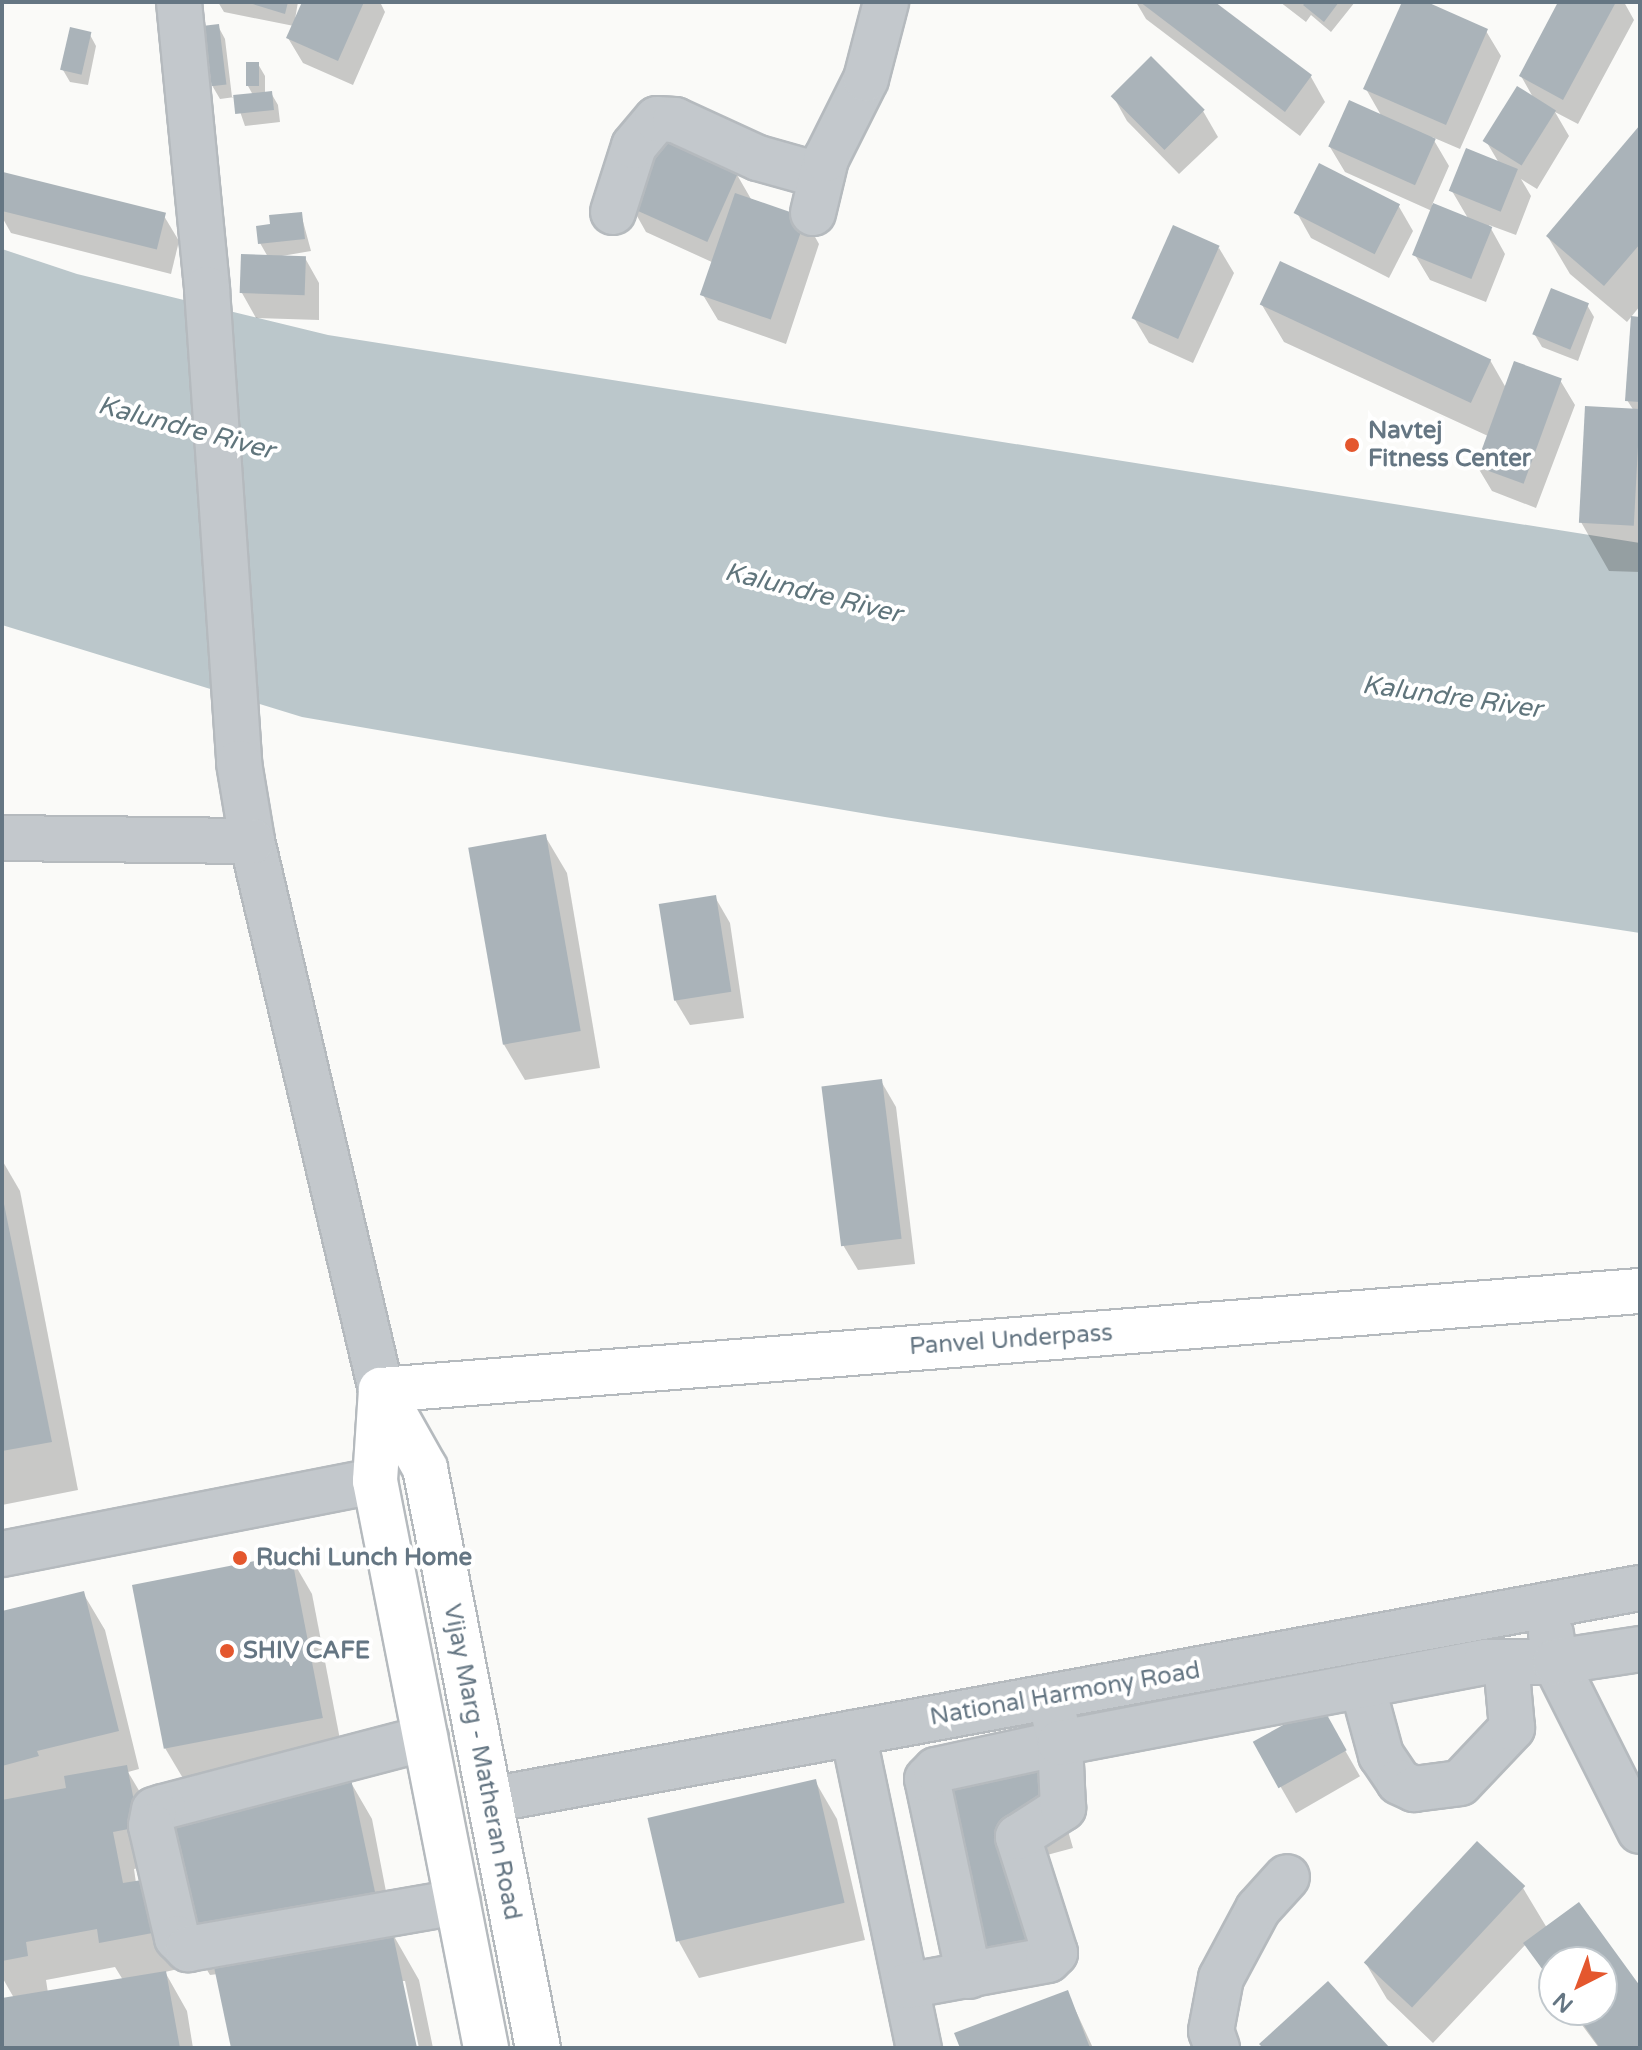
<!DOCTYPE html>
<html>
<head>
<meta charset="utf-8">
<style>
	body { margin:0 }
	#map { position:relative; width:1642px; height:2050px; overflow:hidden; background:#fafaf8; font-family:"Varela Round",sans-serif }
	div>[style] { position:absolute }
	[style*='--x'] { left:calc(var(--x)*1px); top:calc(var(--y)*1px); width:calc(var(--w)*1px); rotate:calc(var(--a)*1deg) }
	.water>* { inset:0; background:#bbc7cb }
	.shadow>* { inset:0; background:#0003; transform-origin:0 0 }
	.building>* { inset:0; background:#aab3b9; transform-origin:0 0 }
	.roads { filter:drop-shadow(2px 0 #b5babe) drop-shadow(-2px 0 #b5babe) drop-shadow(0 2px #b5babe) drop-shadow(0 -2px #b5babe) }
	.minor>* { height:44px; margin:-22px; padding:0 22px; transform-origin:22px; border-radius:22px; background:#c3c8cc }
	.major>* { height:44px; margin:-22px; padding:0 22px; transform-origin:22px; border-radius:22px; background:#fff }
	.dots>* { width:22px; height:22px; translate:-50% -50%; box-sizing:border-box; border:4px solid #fff; border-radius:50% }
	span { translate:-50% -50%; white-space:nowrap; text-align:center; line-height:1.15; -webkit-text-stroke:8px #fff; paint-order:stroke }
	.poi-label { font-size:24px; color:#657683; font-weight:700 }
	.left { translate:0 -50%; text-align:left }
	.street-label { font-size:24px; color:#657683 }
	.water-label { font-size:26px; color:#60757c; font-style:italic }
	.frame { position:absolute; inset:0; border:4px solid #657683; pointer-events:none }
	.north { position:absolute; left:1538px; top:1946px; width:80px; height:80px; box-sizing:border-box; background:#fff; border:2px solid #c1c8cd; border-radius:50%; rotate:222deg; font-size:22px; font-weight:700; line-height:32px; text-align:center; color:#657683 }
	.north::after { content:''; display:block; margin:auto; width:28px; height:36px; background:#e4572e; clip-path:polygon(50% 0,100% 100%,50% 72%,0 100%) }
</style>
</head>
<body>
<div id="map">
	<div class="water">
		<i style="clip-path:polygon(2px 249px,77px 274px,328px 335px,1640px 543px,1640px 933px,885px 817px,302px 717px,2px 625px)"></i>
	</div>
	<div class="shadow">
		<i style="clip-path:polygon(218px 2px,298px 2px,294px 25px,304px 2px,380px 2px,385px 12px,353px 85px,303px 63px,288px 38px,294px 26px,224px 12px)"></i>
		<i style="clip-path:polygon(1136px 2px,1212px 2px,1311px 77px,1325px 102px,1300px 136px,1146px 19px)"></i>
		<i style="clip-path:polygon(1280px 2px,1355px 2px,1331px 32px,1311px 15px,1306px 22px)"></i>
		<i style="clip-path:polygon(1404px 2px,1422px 2px,1486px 31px,1501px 56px,1460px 149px,1432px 137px,1449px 166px,1432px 205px,1469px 220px,1452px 191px,1499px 163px,1486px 141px,1534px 99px,1521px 76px,1561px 2px,1624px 2px,1634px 20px,1578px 124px,1555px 112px,1569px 136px,1537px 189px,1521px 179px,1531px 196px,1516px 235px,1489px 225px,1505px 254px,1486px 302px,1430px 280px,1415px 255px,1432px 211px,1345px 172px,1330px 147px,1382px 117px,1366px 89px)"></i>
		<i style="clip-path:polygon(218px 26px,225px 39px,232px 97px,253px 95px,248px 86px,258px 64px,265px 76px,265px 93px,271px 93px,278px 105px,280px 122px,245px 126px,235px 97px,220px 99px,213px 87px)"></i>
		<i style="clip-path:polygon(89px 33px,96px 46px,88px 85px,70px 82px,63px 70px)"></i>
		<i style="clip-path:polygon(1113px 96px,1203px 111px,1218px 137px,1179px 174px,1127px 121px)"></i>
		<i style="clip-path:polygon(1640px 128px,1640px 306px,1627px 322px,1570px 274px,1548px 237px)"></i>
		<i style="clip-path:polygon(736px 173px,751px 199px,805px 219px,819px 244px,786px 344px,718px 320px,703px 295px,714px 263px,646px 232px,632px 207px)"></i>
		<i style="clip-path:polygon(5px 174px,164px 216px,179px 241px,171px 274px,11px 233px,2px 217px)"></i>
		<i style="clip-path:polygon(1398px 205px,1413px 231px,1389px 278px,1311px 238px,1297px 213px)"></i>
		<i style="clip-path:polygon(301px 214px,311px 251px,276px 257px,305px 258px,319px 283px,319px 320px,256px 318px,242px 293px,268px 257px,260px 243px,272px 226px)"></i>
		<i style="clip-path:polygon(1219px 248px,1234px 273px,1193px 363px,1149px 343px,1134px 318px)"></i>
		<i style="clip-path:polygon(1262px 305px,1490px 360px,1506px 388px,1560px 380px,1575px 405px,1536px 508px,1492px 491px,1477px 466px,1488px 436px,1284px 342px)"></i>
		<i style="clip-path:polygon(1587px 305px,1594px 317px,1578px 361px,1542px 347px,1535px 335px)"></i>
		<i style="clip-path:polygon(1640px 319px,1640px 572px,1609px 571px,1581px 522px,1634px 411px,1627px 400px)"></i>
		<i style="clip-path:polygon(545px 836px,567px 873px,600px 1068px,525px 1080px,503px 1043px)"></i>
		<i style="clip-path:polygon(715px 897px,730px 923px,744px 1018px,690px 1025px,675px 1000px)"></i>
		<i style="clip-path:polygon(881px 1081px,896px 1107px,915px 1264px,858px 1270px,843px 1245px)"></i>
		<i style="clip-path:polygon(2px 1160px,20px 1191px,78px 1490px,2px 1505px)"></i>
		<i style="clip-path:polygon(290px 1556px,312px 1594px,343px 1755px,187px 1785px,165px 1748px,134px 1586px)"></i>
		<i style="clip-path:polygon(evenodd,83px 1593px,105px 1630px,139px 1769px,128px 1772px,147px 1804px,159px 1864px,134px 1869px,136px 1883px,169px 1918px,178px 1969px,165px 1972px,187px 2011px,193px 2048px,2px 2048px,2px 2000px,14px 1998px,2px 1977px,2px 1613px,83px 1593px,115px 1967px,123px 1980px,48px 1993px,46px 1980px,115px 1967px)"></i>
		<i style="left:1320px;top:1707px;width:80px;height:74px;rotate:60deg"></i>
		<i style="clip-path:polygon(941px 1778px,1058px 1796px,1073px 1848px,1021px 1862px,1053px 1977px,1010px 1989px)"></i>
		<i style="clip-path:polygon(350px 1781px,372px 1819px,395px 1938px,419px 1980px,433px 2048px,419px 2048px,405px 1981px,401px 1981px,415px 2048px,233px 2048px,218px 1974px,210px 1975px,188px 1938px)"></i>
		<i style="clip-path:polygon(815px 1781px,837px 1819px,865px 1940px,699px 1978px,678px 1940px)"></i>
		<i style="clip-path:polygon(1523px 1888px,1547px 1928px,1578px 1905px,1640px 1989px,1640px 2048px,1599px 2048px,1571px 2010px,1602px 2010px,1602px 1962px,1554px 1962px,1554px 1987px,1526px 1944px,1433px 2043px,1387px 1999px,1365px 1962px)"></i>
		<i style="clip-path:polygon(1067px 1992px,1093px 2048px,962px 2048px)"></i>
	</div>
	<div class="building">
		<i style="clip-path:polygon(246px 2px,288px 2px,285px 14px)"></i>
		<i style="clip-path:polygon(302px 2px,364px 2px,338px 61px,286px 38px)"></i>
		<i style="clip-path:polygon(1140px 2px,1215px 2px,1312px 75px,1285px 112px)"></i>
		<i style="clip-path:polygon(1306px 2px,1339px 2px,1324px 22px,1303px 5px)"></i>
		<i style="clip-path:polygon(1402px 2px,1427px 2px,1488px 29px,1446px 125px,1363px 89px)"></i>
		<i style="clip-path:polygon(1558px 2px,1616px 2px,1563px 100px,1519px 76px)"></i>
		<i style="left:219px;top:24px;width:61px;height:15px;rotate:83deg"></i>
		<i style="left:70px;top:27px;width:22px;height:44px;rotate:13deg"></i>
		<i style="left:1151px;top:56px;width:76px;height:57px;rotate:45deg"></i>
		<i style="left:246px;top:62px;width:13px;height:24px"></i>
		<i style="left:1517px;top:86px;width:46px;height:65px;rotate:32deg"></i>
		<i style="left:272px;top:91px;width:19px;height:39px;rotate:84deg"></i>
		<i style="left:1349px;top:100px;width:95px;height:51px;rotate:24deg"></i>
		<i style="clip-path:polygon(1640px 125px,1640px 244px,1604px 286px,1546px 236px)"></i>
		<i style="left:661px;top:137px;width:85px;height:77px;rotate:24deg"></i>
		<i style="left:1466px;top:148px;width:56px;height:46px;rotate:22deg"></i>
		<i style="left:1319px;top:163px;width:91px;height:56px;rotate:27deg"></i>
		<i style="left:3px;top:172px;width:168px;height:38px;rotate:14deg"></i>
		<i style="left:735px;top:193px;width:75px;height:108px;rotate:19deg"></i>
		<i style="left:1433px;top:203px;width:64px;height:56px;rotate:22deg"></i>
		<i style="clip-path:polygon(302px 212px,305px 239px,258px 244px,256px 226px,270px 224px,269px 215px)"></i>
		<i style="left:1173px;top:225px;width:51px;height:102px;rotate:24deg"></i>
		<i style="left:241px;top:254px;width:65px;height:39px;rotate:2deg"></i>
		<i style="left:1280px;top:261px;width:233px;height:48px;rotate:25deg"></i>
		<i style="left:1551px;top:288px;width:41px;height:50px;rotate:22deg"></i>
		<i style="clip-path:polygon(1631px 316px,1640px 317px,1640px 402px,1625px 401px)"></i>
		<i style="left:1514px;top:361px;width:51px;height:112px;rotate:20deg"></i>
		<i style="left:1585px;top:406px;width:55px;height:117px;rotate:3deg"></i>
		<i style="left:546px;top:834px;width:200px;height:79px;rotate:80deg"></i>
		<i style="left:716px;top:895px;width:98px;height:58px;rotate:81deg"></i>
		<i style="left:882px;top:1079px;width:161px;height:61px;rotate:83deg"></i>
		<i style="clip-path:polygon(2px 1194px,52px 1442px,2px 1451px)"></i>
		<i style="left:291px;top:1554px;width:167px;height:162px;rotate:79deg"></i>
		<i style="clip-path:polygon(84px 1591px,119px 1731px,37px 1751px,39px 1756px,2px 1766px,2px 1611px)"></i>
		<i style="left:1321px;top:1704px;width:53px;height:78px;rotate:61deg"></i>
		<i style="clip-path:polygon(1037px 1756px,1053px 1811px,1001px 1825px,1033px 1940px,986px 1952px,939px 1776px)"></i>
		<i style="clip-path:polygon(127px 1765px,139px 1827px,113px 1832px,123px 1883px,148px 1879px,158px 1932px,99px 1943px,97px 1929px,26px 1942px,28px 1956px,2px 1961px,2px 1800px,66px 1788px,64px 1776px)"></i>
		<i style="left:351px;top:1779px;width:125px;height:193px;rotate:78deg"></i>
		<i style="left:816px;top:1779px;width:127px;height:173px;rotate:77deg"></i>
		<i style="left:1477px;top:1841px;width:66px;height:166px;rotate:43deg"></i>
		<i style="clip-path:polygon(1579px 1902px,1640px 1986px,1640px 2048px,1600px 2048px,1573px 2010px,1602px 2010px,1602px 1962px,1554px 1962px,1554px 1985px,1523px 1943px)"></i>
		<i style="clip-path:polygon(392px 1930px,417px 2048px,231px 2048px,214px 1967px)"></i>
		<i style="clip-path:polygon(166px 1971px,180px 2048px,2px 2048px,2px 1998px)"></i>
		<i style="clip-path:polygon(1328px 1981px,1390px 2048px,1263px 2048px,1259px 2044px)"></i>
		<i style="clip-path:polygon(1068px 1990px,1090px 2048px,960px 2048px,954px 2033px)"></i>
	</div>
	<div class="roads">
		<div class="minor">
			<i style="--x:179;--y:2;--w:288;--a:84.4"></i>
			<i style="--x:207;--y:289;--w:475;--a:86.1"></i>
			<i style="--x:239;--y:763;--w:79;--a:80.5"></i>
			<i style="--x:252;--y:841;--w:564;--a:76.78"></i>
			<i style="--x:613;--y:212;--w:69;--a:-72.3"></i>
			<i style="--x:634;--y:146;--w:35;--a:-50"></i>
			<i style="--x:657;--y:119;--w:18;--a:3"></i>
			<i style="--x:675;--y:120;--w:91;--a:24.6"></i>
			<i style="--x:758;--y:158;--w:66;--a:15.7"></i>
			<i style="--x:813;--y:213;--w:56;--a:-76.5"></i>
			<i style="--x:826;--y:159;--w:89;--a:-63.4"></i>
			<i style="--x:866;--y:79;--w:80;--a:-75.4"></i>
			<i style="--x:2;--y:838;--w:250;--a:0.7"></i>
			<i style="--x:2;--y:1554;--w:380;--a:-11.1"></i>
			<i style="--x:1551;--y:1634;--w:28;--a:82"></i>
			<i style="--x:1555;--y:1662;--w:189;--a:63.3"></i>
			<i style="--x:1362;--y:1685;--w:73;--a:74.8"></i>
			<i style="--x:1381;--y:1755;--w:32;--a:56"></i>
			<i style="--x:1399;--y:1782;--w:17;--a:25"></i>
			<i style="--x:1414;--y:1789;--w:46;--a:-7.4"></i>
			<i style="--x:1460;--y:1783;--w:76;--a:-46.6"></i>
			<i style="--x:1512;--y:1728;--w:66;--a:-95.2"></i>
			<i style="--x:853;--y:1733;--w:322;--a:78.2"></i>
			<i style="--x:426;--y:1738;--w:272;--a:165.3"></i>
			<i style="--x:163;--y:1807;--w:9;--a:162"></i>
			<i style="--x:154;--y:1810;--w:16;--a:101"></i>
			<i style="--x:151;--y:1826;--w:115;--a:76.9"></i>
			<i style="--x:177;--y:1938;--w:16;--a:45"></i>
			<i style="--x:188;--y:1949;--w:274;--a:-9.9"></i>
			<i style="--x:490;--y:1800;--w:1169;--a:-10.45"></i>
			<i style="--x:969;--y:1976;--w:201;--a:-102"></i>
			<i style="--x:927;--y:1779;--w:13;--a:-45"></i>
			<i style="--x:936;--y:1770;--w:127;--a:-12.3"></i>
			<i style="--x:1060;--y:1743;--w:30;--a:-102"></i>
			<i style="--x:906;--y:1986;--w:144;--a:-10.4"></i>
			<i style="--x:1048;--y:1960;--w:10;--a:-45"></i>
			<i style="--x:1055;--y:1953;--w:122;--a:-107.7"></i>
			<i style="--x:1018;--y:1837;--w:54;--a:-32.8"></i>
			<i style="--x:1063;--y:1808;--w:65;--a:-92.6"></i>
			<i style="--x:1060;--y:1743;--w:434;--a:-10.8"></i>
			<i style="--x:1486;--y:1662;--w:69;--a:0"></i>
			<i style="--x:1555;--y:1662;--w:86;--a:-8.7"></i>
			<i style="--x:1217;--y:2048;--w:18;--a:-109"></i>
			<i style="--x:1211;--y:2031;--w:54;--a:-79.3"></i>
			<i style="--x:1221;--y:1978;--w:78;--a:-61.8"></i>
			<i style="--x:1258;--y:1909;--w:43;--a:-47.8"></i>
		</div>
		<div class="major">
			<i style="--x:381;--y:1390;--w:1263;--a:-4.5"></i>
			<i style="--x:381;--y:1390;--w:90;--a:60.6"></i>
			<i style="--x:425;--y:1468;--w:591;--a:78.98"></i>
			<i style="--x:381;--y:1390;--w:91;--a:93.8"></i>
			<i style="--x:375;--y:1481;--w:578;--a:78.92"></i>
		</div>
	</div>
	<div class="dots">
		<i style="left:1352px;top:445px;background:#e4572e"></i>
		<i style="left:240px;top:1558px;background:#e4572e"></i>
		<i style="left:227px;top:1651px;background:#e4572e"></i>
	</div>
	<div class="poi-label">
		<span class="left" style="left:1368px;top:445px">Navtej<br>Fitness Center</span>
		<span class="left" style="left:256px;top:1558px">Ruchi Lunch Home</span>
		<span class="left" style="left:243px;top:1651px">SHIV CAFE</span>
	</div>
	<div class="street-label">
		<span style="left:1011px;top:1340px;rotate:-4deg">Panvel Underpass</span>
		<span style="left:1065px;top:1694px;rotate:-10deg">National Harmony Road</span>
		<span style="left:482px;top:1762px;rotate:79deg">Vijay Marg - Matheran Road</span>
	</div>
	<div class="water-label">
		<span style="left:186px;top:428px;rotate:15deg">Kalundre River</span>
		<span style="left:813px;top:593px;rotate:14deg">Kalundre River</span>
		<span style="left:1452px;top:697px;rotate:8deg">Kalundre River</span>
	</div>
	<div class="frame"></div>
	<div class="north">N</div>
</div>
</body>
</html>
